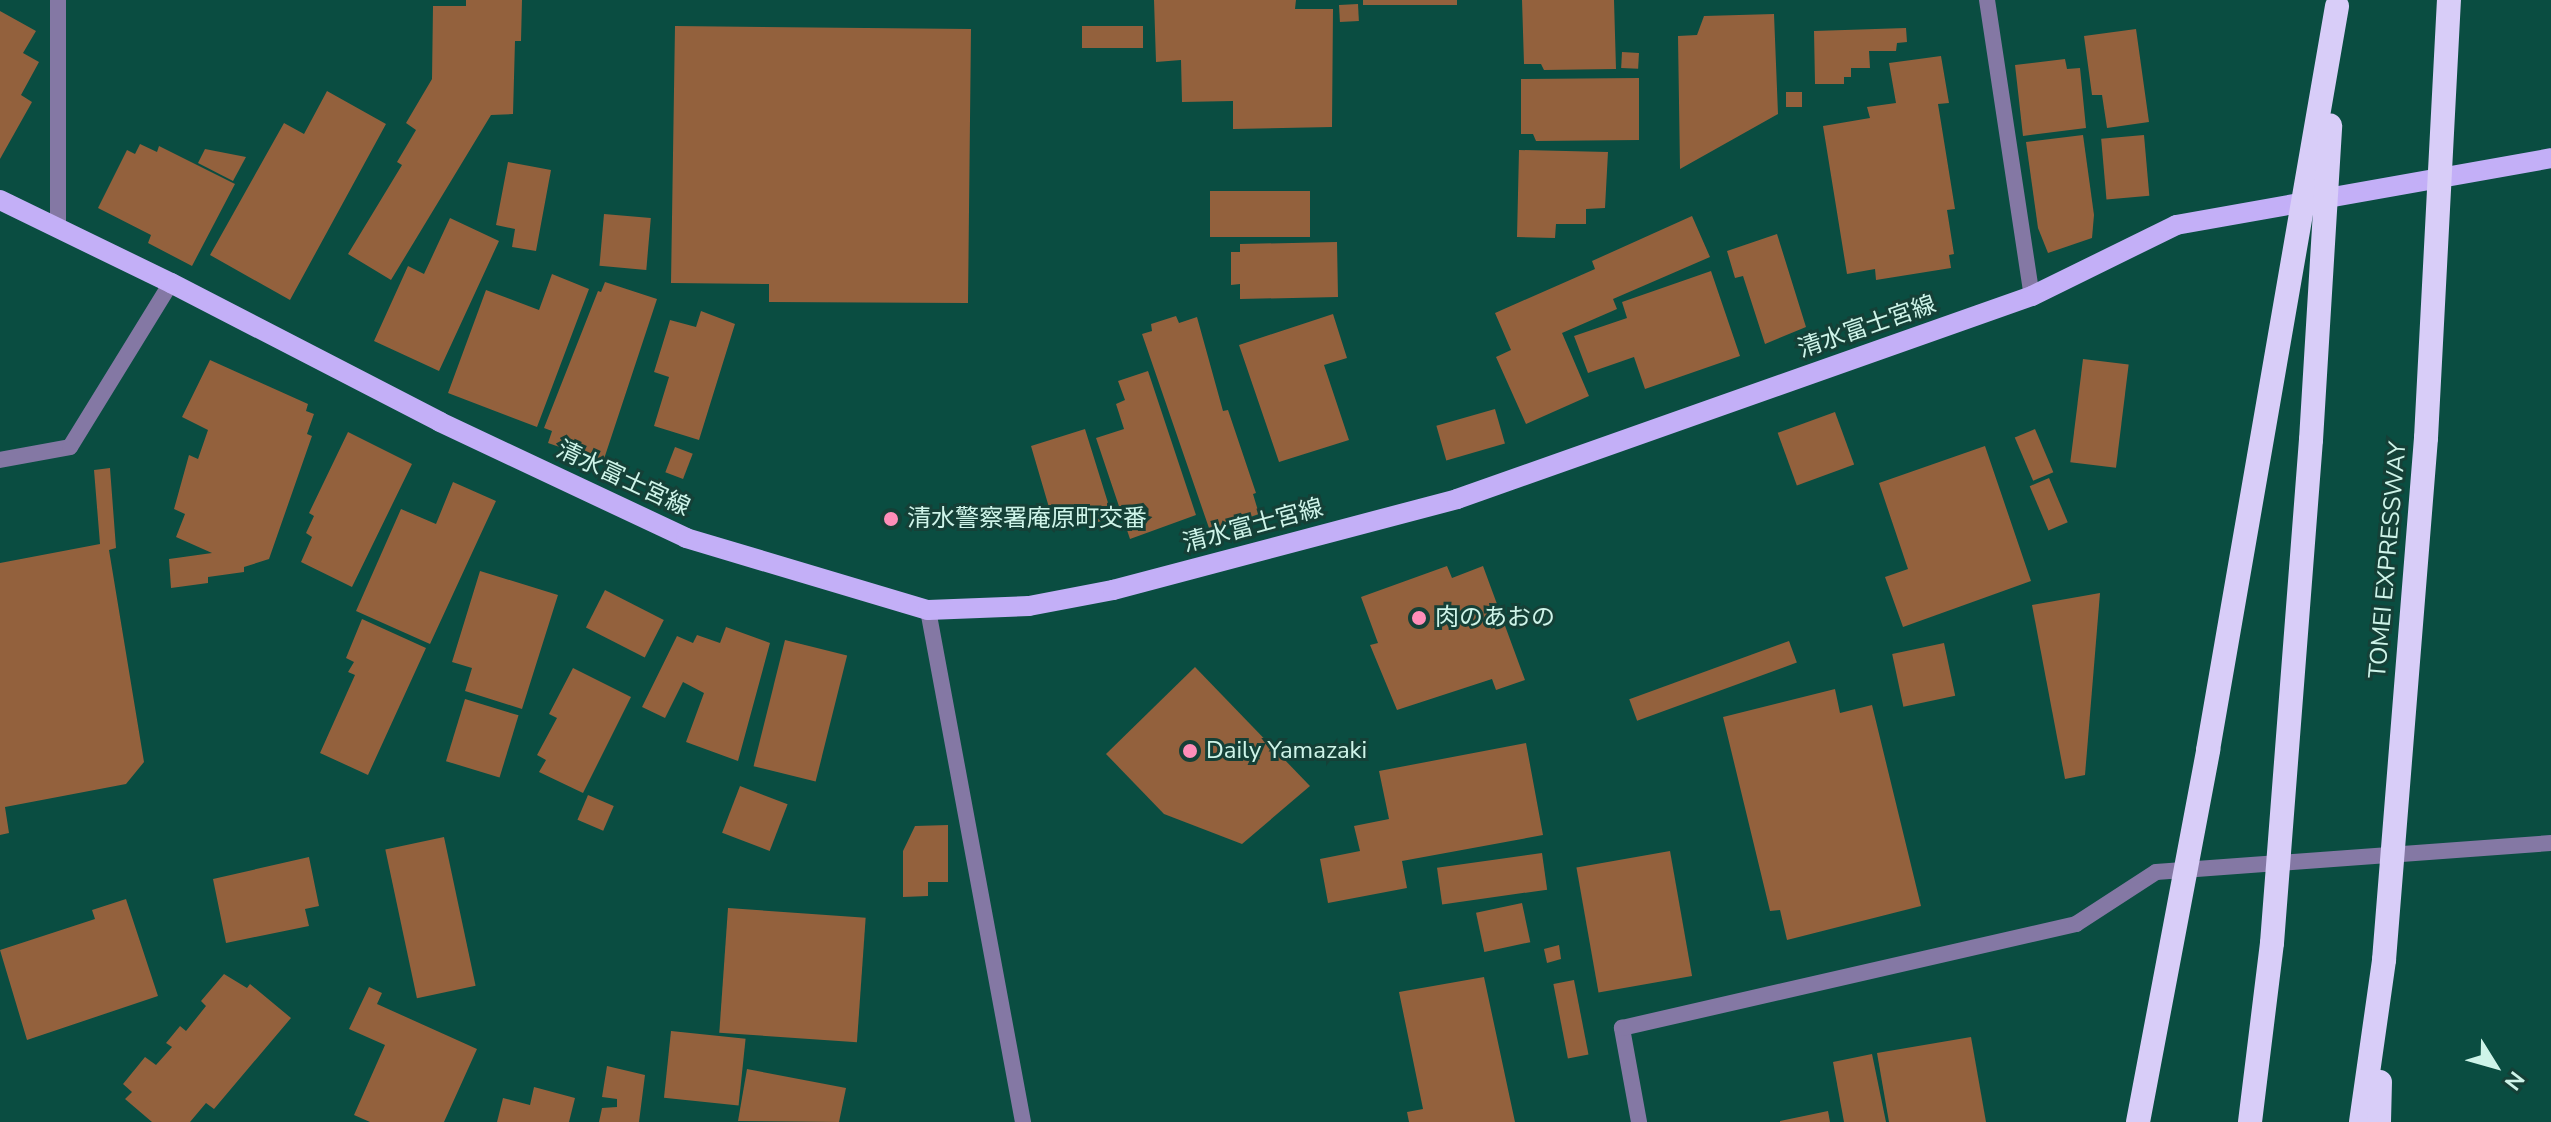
<!DOCTYPE html>
<html>
<head>
<meta charset="utf-8">
<style>
	body { margin:0 }
	#map { position:relative; width:2551px; height:1122px; overflow:hidden; background:#0a4d41; font-family:"Nunito Sans","Noto Sans JP",sans-serif }
	div>[style] { position:absolute }
	[style*='--x'] { left:calc(var(--x)*1px); top:calc(var(--y)*1px); width:calc(var(--w)*1px); rotate:calc(var(--a)*1deg) }
	.building>* { inset:0; background:#93613d; transform-origin:0 0 }
	.minor>* { height:16px; margin:-8px; padding:0 8px; transform-origin:8px; border-radius:8px; background:#8478a4 }
	.tertiary>* { height:16px; margin:-8px; padding:0 8px; transform-origin:8px; border-radius:8px; background:#8478a4 }
	.primary>* { height:20px; margin:-10px; padding:0 10px; transform-origin:10px; border-radius:10px; background:#c3aff7 }
	.motorway>* { height:24px; margin:-12px; padding:0 12px; transform-origin:12px; border-radius:12px; background:#d8cdf8 }
	.dots>* { width:22px; height:22px; translate:-50% -50%; box-sizing:border-box; border:4px solid #154037; border-radius:50% }
	span { translate:-50% -50%; white-space:nowrap; text-align:center; line-height:1.15; -webkit-text-stroke:6px #154037; paint-order:stroke }
	.street-label { font-size:24px; color:#cef4e9 }
	.poi-label { font-size:24px; color:#cef4e9 }
	.left { translate:0 -50%; text-align:left }
	.north { position:absolute; left:2455px; top:1026px; width:80px; height:80px; -webkit-text-stroke:6px #154037; paint-order:stroke; rotate:127deg; font-size:22px; font-weight:700; line-height:32px; text-align:center; color:#cef4e9 }
	.north::after { content:''; display:block; margin:auto; width:28px; height:36px; background:#cef4e9; clip-path:polygon(50% 0,100% 100%,50% 72%,0 100%) }
</style>
</head>
<body>
<div id="map">
	<div class="building">
		<i style="clip-path:polygon(466px 0,522px 0,521px 41px,515px 41px,513px 114px,491px 115px,391px 280px,348px 254px,402px 165px,397px 162px,416px 130px,406px 123px,432px 79px,433px 6px,466px 6px)"></i>
		<i style="clip-path:polygon(1154px 0,1296px 0,1295px 9px,1333px 9px,1332px 127px,1233px 129px,1233px 101px,1182px 102px,1181px 60px,1156px 62px)"></i>
		<i style="left:1363px;top:0;width:94px;height:5px"></i>
		<i style="clip-path:polygon(1522px 0,1614px 0,1616px 69px,1544px 70px,1541px 64px,1524px 64px)"></i>
		<i style="left:1358px;top:4px;width:17px;height:19px;rotate:87deg"></i>
		<i style="clip-path:polygon(0 11px,36px 31px,23px 53px,39px 62px,21px 95px,32px 102px,0 159px)"></i>
		<i style="clip-path:polygon(1774px 14px,1778px 114px,1680px 169px,1678px 36px,1697px 35px,1704px 16px)"></i>
		<i style="clip-path:polygon(675px 26px,971px 29px,968px 303px,769px 302px,769px 284px,671px 283px)"></i>
		<i style="left:1143px;top:26px;width:22px;height:61px;rotate:90deg"></i>
		<i style="clip-path:polygon(1906px 28px,1907px 42px,1897px 43px,1896px 51px,1869px 51px,1870px 68px,1851px 68px,1851px 77px,1844px 77px,1844px 84px,1815px 84px,1814px 31px)"></i>
		<i style="clip-path:polygon(2136px 29px,2149px 122px,2107px 128px,2102px 95px,2092px 95px,2084px 36px)"></i>
		<i style="left:1622px;top:52px;width:17px;height:16px;rotate:3deg"></i>
		<i style="clip-path:polygon(1941px 56px,1949px 103px,1938px 104px,1955px 209px,1947px 210px,1954px 254px,1949px 255px,1951px 268px,1876px 280px,1875px 269px,1847px 274px,1823px 126px,1870px 118px,1867px 107px,1896px 103px,1889px 63px)"></i>
		<i style="clip-path:polygon(2065px 59px,2067px 69px,2080px 68px,2086px 128px,2023px 136px,2015px 65px)"></i>
		<i style="clip-path:polygon(1639px 78px,1639px 140px,1536px 141px,1533px 134px,1521px 134px,1521px 79px)"></i>
		<i style="clip-path:polygon(327px 91px,386px 124px,290px 300px,210px 255px,284px 123px,304px 134px)"></i>
		<i style="left:1786px;top:92px;width:16px;height:15px"></i>
		<i style="clip-path:polygon(2083px 135px,2094px 215px,2092px 238px,2048px 253px,2038px 228px,2026px 142px)"></i>
		<i style="left:2144px;top:135px;width:61px;height:43px;rotate:85deg"></i>
		<i style="clip-path:polygon(140px 144px,157px 152px,159px 146px,235px 184px,192px 266px,148px 243px,151px 235px,98px 208px,127px 150px,135px 154px)"></i>
		<i style="clip-path:polygon(205px 149px,246px 157px,233px 181px,198px 163px)"></i>
		<i style="clip-path:polygon(1519px 150px,1608px 152px,1605px 208px,1586px 209px,1586px 224px,1556px 224px,1555px 238px,1517px 237px)"></i>
		<i style="clip-path:polygon(508px 162px,551px 170px,536px 251px,512px 247px,515px 229px,496px 225px)"></i>
		<i style="left:1310px;top:191px;width:46px;height:100px;rotate:90deg"></i>
		<i style="left:604px;top:214px;width:47px;height:52px;rotate:5deg"></i>
		<i style="clip-path:polygon(1692px 216px,1710px 257px,1613px 299px,1617px 309px,1562px 333px,1589px 396px,1526px 424px,1496px 357px,1511px 350px,1495px 313px,1595px 269px,1592px 261px)"></i>
		<i style="clip-path:polygon(450px 218px,499px 241px,439px 371px,374px 341px,408px 266px,424px 274px)"></i>
		<i style="clip-path:polygon(1777px 234px,1806px 327px,1765px 344px,1743px 276px,1735px 278px,1727px 251px)"></i>
		<i style="clip-path:polygon(1337px 242px,1338px 297px,1240px 299px,1240px 284px,1231px 285px,1231px 252px,1240px 252px,1240px 244px)"></i>
		<i style="clip-path:polygon(1711px 271px,1740px 356px,1645px 389px,1634px 357px,1588px 373px,1574px 336px,1627px 318px,1622px 302px)"></i>
		<i style="clip-path:polygon(552px 274px,589px 289px,537px 427px,448px 393px,486px 290px,539px 310px)"></i>
		<i style="clip-path:polygon(605px 282px,657px 299px,603px 462px,548px 443px,552px 431px,544px 428px,598px 291px,601px 292px)"></i>
		<i style="clip-path:polygon(701px 311px,735px 324px,699px 440px,654px 426px,669px 377px,654px 372px,670px 320px,696px 327px)"></i>
		<i style="clip-path:polygon(1333px 314px,1347px 358px,1324px 365px,1349px 440px,1279px 462px,1239px 345px)"></i>
		<i style="clip-path:polygon(1176px 316px,1179px 323px,1197px 317px,1223px 411px,1228px 410px,1256px 493px,1253px 494px,1259px 514px,1210px 531px,1142px 334px,1152px 331px,1151px 324px)"></i>
		<i style="left:2083px;top:359px;width:46px;height:104px;rotate:7deg"></i>
		<i style="clip-path:polygon(210px 360px,308px 404px,306px 411px,314px 414px,307px 434px,312px 436px,269px 559px,244px 567px,244px 572px,208px 577px,208px 583px,171px 588px,169px 559px,212px 553px,176px 537px,185px 514px,174px 509px,189px 455px,198px 459px,208px 430px,182px 417px)"></i>
		<i style="clip-path:polygon(1148px 371px,1196px 515px,1130px 539px,1096px 438px,1124px 429px,1116px 404px,1125px 400px,1118px 381px)"></i>
		<i style="left:1495px;top:409px;width:36px;height:61px;rotate:74deg"></i>
		<i style="left:1835px;top:412px;width:56px;height:61px;rotate:70deg"></i>
		<i style="clip-path:polygon(1085px 429px,1109px 506px,1104px 507px,1108px 519px,1085px 526px,1081px 512px,1053px 521px,1031px 446px)"></i>
		<i style="left:2035px;top:429px;width:47px;height:22px;rotate:67deg"></i>
		<i style="clip-path:polygon(348px 432px,412px 464px,352px 587px,301px 562px,312px 537px,306px 533px,314px 516px,309px 513px)"></i>
		<i style="clip-path:polygon(1985px 446px,2031px 581px,1903px 627px,1885px 577px,1908px 569px,1879px 483px)"></i>
		<i style="left:675px;top:447px;width:19px;height:27px;rotate:21deg"></i>
		<i style="clip-path:polygon(110px 468px,116px 548px,109px 550px,144px 762px,126px 784px,5px 807px,9px 833px,0 835px,0 563px,100px 544px,94px 470px)"></i>
		<i style="left:2049px;top:478px;width:48px;height:21px;rotate:67deg"></i>
		<i style="clip-path:polygon(453px 482px,496px 501px,430px 644px,356px 611px,401px 509px,436px 524px)"></i>
		<i style="clip-path:polygon(1447px 566px,1452px 578px,1483px 566px,1525px 680px,1496px 690px,1492px 679px,1397px 710px,1370px 645px,1378px 643px,1361px 597px)"></i>
		<i style="clip-path:polygon(480px 571px,558px 595px,522px 709px,465px 691px,472px 668px,452px 662px)"></i>
		<i style="left:605px;top:590px;width:66px;height:42px;rotate:27deg"></i>
		<i style="clip-path:polygon(2100px 593px,2085px 775px,2065px 779px,2032px 605px)"></i>
		<i style="clip-path:polygon(362px 619px,426px 648px,368px 775px,320px 753px,355px 675px,348px 672px,354px 662px,346px 658px)"></i>
		<i style="clip-path:polygon(726px 627px,770px 643px,738px 761px,686px 742px,704px 693px,683px 682px,665px 718px,642px 707px,677px 636px,693px 643px,697px 635px,720px 643px)"></i>
		<i style="left:785px;top:640px;width:64px;height:130px;rotate:14deg"></i>
		<i style="left:1789px;top:641px;width:23px;height:170px;rotate:70deg"></i>
		<i style="left:1944px;top:643px;width:54px;height:53px;rotate:78deg"></i>
		<i style="clip-path:polygon(1195px 667px,1310px 786px,1242px 844px,1164px 814px,1106px 754px)"></i>
		<i style="clip-path:polygon(573px 668px,631px 697px,583px 793px,539px 772px,546px 760px,537px 755px,557px 718px,549px 714px)"></i>
		<i style="clip-path:polygon(1835px 689px,1840px 713px,1872px 705px,1921px 906px,1787px 940px,1780px 910px,1770px 911px,1723px 717px)"></i>
		<i style="left:465px;top:699px;width:56px;height:65px;rotate:17deg"></i>
		<i style="clip-path:polygon(1526px 743px,1543px 835px,1402px 861px,1407px 888px,1328px 903px,1320px 859px,1360px 851px,1354px 826px,1389px 819px,1379px 771px)"></i>
		<i style="left:740px;top:786px;width:51px;height:50px;rotate:21deg"></i>
		<i style="left:588px;top:795px;width:28px;height:27px;rotate:23deg"></i>
		<i style="clip-path:polygon(948px 825px,948px 882px,928px 882px,928px 896px,903px 897px,903px 851px,915px 826px)"></i>
		<i style="left:444px;top:837px;width:152px;height:60px;rotate:78deg"></i>
		<i style="left:1670px;top:851px;width:127px;height:95px;rotate:80deg"></i>
		<i style="left:1542px;top:853px;width:37px;height:106px;rotate:82deg"></i>
		<i style="clip-path:polygon(309px 857px,319px 906px,305px 909px,309px 926px,226px 943px,213px 879px)"></i>
		<i style="clip-path:polygon(126px 899px,158px 996px,27px 1040px,0 950px,95px 919px,92px 910px)"></i>
		<i style="left:1522px;top:903px;width:40px;height:47px;rotate:78deg"></i>
		<i style="left:728px;top:908px;width:138px;height:125px;rotate:4deg"></i>
		<i style="clip-path:polygon(1559px 945px,1561px 959px,1547px 963px,1544px 949px)"></i>
		<i style="clip-path:polygon(224px 974px,247px 988px,250px 984px,291px 1018px,214px 1109px,206px 1103px,190px 1122px,152px 1122px,125px 1099px,132px 1092px,123px 1084px,145px 1057px,156px 1065px,172px 1047px,166px 1043px,180px 1026px,186px 1031px,206px 1006px,201px 1001px)"></i>
		<i style="clip-path:polygon(1484px 977px,1515px 1122px,1409px 1122px,1407px 1112px,1423px 1109px,1399px 992px)"></i>
		<i style="left:1574px;top:980px;width:76px;height:21px;rotate:79deg"></i>
		<i style="clip-path:polygon(369px 987px,382px 993px,377px 1004px,477px 1049px,444px 1122px,370px 1122px,354px 1115px,385px 1045px,349px 1029px)"></i>
		<i style="left:671px;top:1031px;width:75px;height:67px;rotate:6deg"></i>
		<i style="clip-path:polygon(1971px 1037px,1986px 1122px,1889px 1122px,1877px 1053px)"></i>
		<i style="clip-path:polygon(1872px 1054px,1886px 1122px,1844px 1122px,1833px 1062px)"></i>
		<i style="clip-path:polygon(607px 1066px,645px 1075px,639px 1122px,599px 1122px,602px 1108px,617px 1107px,617px 1099px,602px 1097px)"></i>
		<i style="clip-path:polygon(747px 1069px,846px 1088px,839px 1122px,738px 1121px)"></i>
		<i style="clip-path:polygon(534px 1087px,575px 1098px,569px 1122px,497px 1122px,503px 1098px,530px 1105px)"></i>
		<i style="clip-path:polygon(1828px 1111px,1830px 1122px,1780px 1122px,1780px 1121px)"></i>
	</div>
	<div class="minor">
		<i style="--x:58;--y:0;--w:227;--a:90"></i>
		<i style="--x:1987;--y:0;--w:299;--a:81.4"></i>
		<i style="--x:0;--y:460;--w:71;--a:-10.5"></i>
		<i style="--x:70;--y:447;--w:193;--a:-58.4"></i>
		<i style="--x:1639;--y:1122;--w:96;--a:-100.3"></i>
		<i style="--x:1622;--y:1028;--w:466;--a:-12.9"></i>
		<i style="--x:2076;--y:924;--w:95;--a:-33"></i>
		<i style="--x:2156;--y:872;--w:396;--a:-4.2"></i>
	</div>
	<div class="tertiary">
		<i style="--x:928;--y:610;--w:521;--a:79.49"></i>
	</div>
	<div class="primary">
		<i style="--x:0;--y:200;--w:190;--a:25.9"></i>
		<i style="--x:171;--y:283;--w:303;--a:27.3"></i>
		<i style="--x:440;--y:422;--w:272;--a:25.2"></i>
		<i style="--x:686;--y:538;--w:252;--a:16.6"></i>
		<i style="--x:928;--y:610;--w:101;--a:-2.3"></i>
		<i style="--x:1029;--y:606;--w:86;--a:-10.8"></i>
		<i style="--x:1113;--y:590;--w:356;--a:-14.8"></i>
		<i style="--x:1457;--y:499;--w:610;--a:-19.45"></i>
		<i style="--x:2032;--y:296;--w:161;--a:-26.2"></i>
		<i style="--x:2176;--y:225;--w:381;--a:-10.1"></i>
	</div>
	<div class="motorway">
		<i style="--x:2138;--y:1122;--w:379;--a:-79.3"></i>
		<i style="--x:2208;--y:750;--w:755;--a:-80.16"></i>
		<i style="--x:2250;--y:1122;--w:180;--a:-83"></i>
		<i style="--x:2272;--y:943;--w:505;--a:-85.57"></i>
		<i style="--x:2311;--y:440;--w:315;--a:-86.5"></i>
		<i style="--x:2361;--y:1122;--w:164;--a:-81.9"></i>
		<i style="--x:2384;--y:960;--w:524;--a:-85.4"></i>
		<i style="--x:2426;--y:438;--w:439;--a:-87"></i>
		<i style="--x:2379;--y:1122;--w:40;--a:-88.6"></i>
	</div>
	<div class="dots">
		<i style="left:891px;top:519px;background:#ff8eb9"></i>
		<i style="left:1419px;top:618px;background:#ff8eb9"></i>
		<i style="left:1190px;top:751px;background:#ff8eb9"></i>
	</div>
	<div class="street-label">
		<span style="left:1867px;top:327px;rotate:-19deg">清水富士宮線</span>
		<span style="left:623px;top:479px;rotate:25deg">清水富士宮線</span>
		<span style="left:1253px;top:526px;rotate:-15deg">清水富士宮線</span>
		<span style="left:2388px;top:560px;rotate:-85deg">TOMEI EXPRESSWAY</span>
	</div>
	<div class="poi-label">
		<span class="left" style="left:907px;top:519px">清水警察署庵原町交番</span>
		<span class="left" style="left:1435px;top:618px">肉のあおの</span>
		<span class="left" style="left:1206px;top:751px">Daily Yamazaki</span>
	</div>
	<div class="north">N</div>
</div>
</body>
</html>
